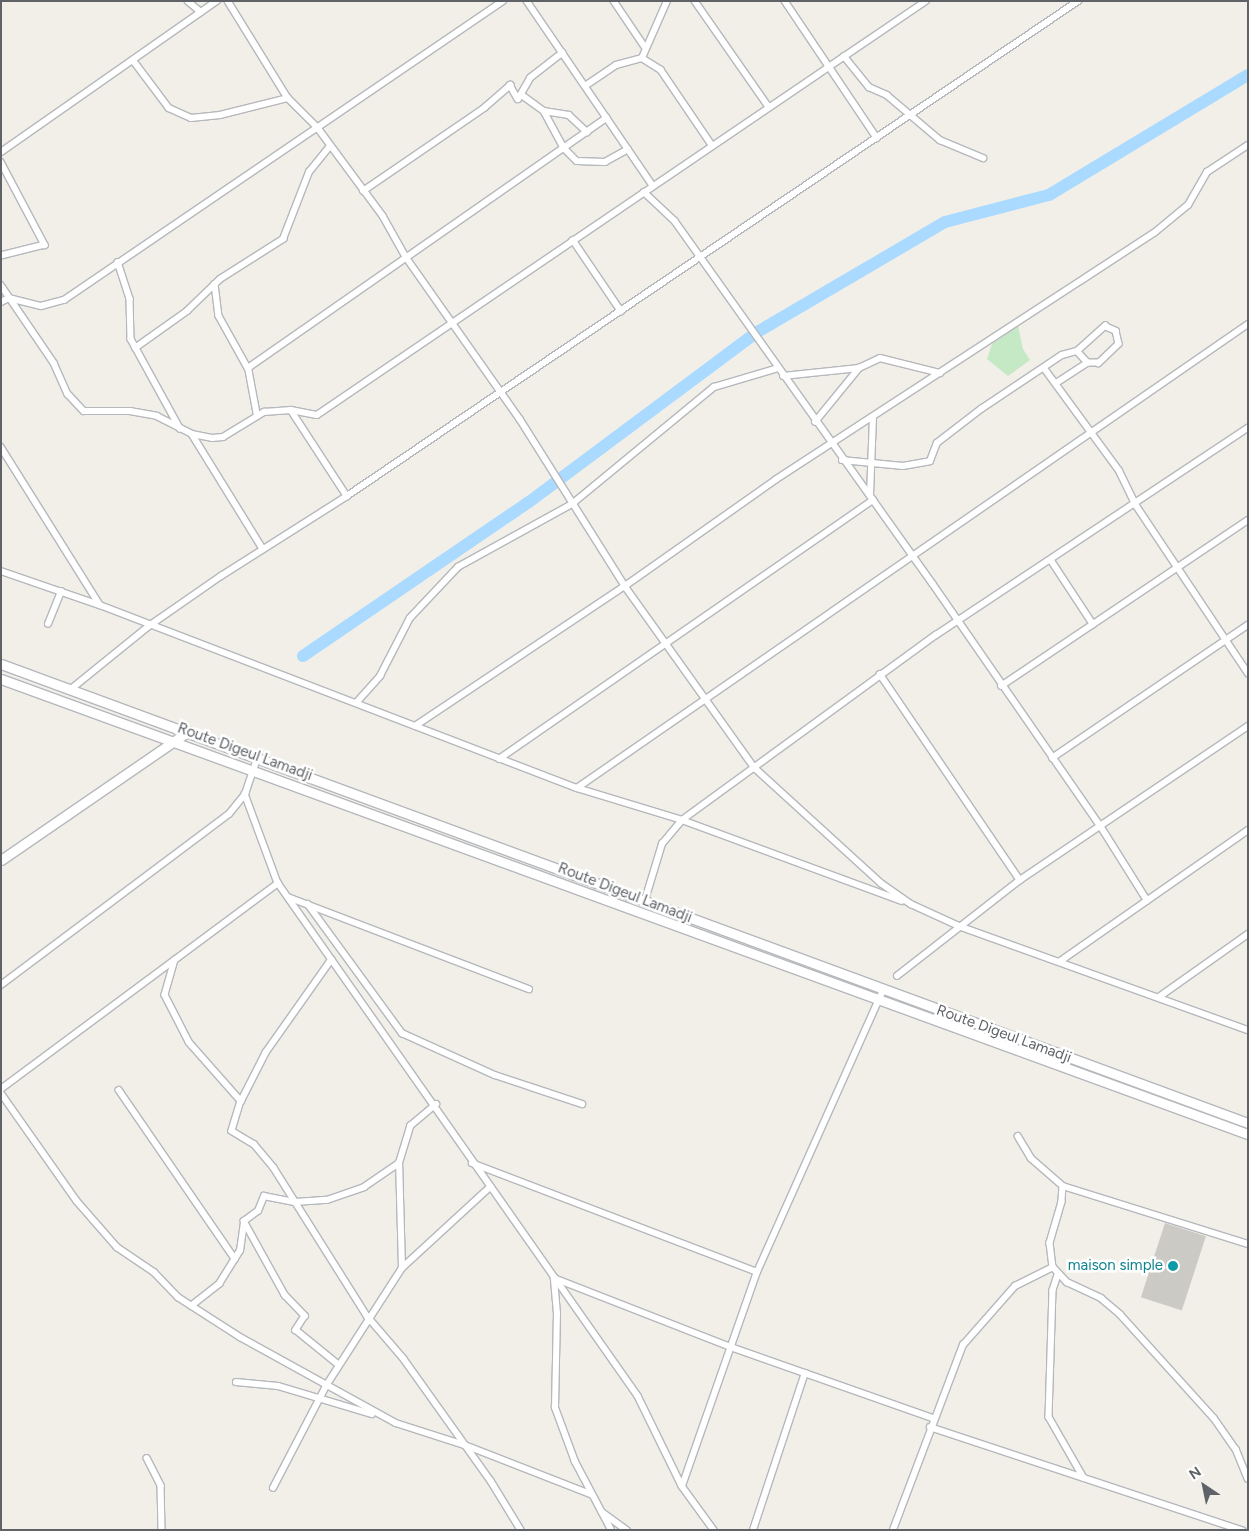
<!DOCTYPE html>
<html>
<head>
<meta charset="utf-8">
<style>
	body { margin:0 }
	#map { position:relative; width:1249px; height:1531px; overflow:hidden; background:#f1efe8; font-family:Figtree,sans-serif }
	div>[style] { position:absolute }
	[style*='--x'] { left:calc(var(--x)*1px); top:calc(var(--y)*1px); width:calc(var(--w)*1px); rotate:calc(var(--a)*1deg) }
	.green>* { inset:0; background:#c5e8c5 }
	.river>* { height:12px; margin:-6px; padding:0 6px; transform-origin:6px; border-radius:6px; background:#aadaff }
	.building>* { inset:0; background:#cccac5; transform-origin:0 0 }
	.roads { filter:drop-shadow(1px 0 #b5b8bc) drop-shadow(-1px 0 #b5b8bc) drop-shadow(0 1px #b5b8bc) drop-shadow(0 -1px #b5b8bc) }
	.street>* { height:5.5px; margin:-2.75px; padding:0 2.75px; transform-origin:2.75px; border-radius:2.75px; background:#fff }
	.secondary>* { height:9px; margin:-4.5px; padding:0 4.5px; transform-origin:4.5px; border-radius:4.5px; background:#fff }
	.dots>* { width:14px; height:14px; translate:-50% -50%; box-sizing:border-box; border:2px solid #fff; border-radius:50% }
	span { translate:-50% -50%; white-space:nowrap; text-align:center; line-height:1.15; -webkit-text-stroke:5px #fff; paint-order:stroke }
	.street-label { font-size:15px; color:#5f6368 }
	.culture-label { font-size:15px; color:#0d838f }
	.right { translate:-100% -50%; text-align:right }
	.frame { position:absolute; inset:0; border:2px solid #5f6368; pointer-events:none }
	.north { position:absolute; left:1179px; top:1461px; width:50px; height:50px; -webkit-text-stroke:4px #fff; paint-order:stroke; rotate:326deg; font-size:14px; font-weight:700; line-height:20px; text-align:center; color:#5f6368 }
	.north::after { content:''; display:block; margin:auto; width:18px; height:22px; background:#5f6368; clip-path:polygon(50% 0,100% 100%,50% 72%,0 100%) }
</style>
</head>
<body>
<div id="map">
	<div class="green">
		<i style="clip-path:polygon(1018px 326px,1023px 349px,1030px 360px,1008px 376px,987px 359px,992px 344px)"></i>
	</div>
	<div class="river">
		<i style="--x:303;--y:656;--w:273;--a:-34.3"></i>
		<i style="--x:529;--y:502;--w:281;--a:-36.7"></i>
		<i style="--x:754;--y:334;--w:221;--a:-30.4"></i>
		<i style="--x:945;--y:222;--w:107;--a:-14.6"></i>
		<i style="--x:1049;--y:195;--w:232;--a:-31.1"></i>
	</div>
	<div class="building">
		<i style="left:1165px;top:1223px;width:43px;height:78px;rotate:18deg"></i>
	</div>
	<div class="roads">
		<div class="street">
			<i style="--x:188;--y:1;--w:17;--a:40"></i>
			<i style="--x:228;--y:1;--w:114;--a:58.3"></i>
			<i style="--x:288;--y:98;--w:42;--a:45"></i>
			<i style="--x:318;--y:128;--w:109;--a:53.5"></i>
			<i style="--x:383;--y:216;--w:47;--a:60.7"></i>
			<i style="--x:406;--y:257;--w:198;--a:54.9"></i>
			<i style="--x:520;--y:419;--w:197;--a:57.8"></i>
			<i style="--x:625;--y:586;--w:224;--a:54.5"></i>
			<i style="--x:755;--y:768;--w:171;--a:42.4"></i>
			<i style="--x:881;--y:883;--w:37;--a:35"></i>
			<i style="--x:911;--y:904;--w:53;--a:24.6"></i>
			<i style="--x:959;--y:926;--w:307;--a:19.8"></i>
			<i style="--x:527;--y:1;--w:224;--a:55.7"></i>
			<i style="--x:614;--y:1;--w:55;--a:56"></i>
			<i style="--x:695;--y:1;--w:129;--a:55.1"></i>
			<i style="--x:785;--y:1;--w:165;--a:56.1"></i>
			<i style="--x:844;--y:56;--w:40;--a:51"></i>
			<i style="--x:869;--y:87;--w:20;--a:24"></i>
			<i style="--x:887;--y:95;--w:70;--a:40.3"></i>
			<i style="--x:940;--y:140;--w:47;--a:22.7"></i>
			<i style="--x:642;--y:58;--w:62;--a:-66.3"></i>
			<i style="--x:133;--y:60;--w:60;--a:53.1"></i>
			<i style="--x:169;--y:108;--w:24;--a:24"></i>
			<i style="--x:191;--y:118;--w:29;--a:-6"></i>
			<i style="--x:220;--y:115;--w:70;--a:-14"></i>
			<i style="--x:585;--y:86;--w:37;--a:-34"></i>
			<i style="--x:616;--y:65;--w:27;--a:-15"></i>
			<i style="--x:642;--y:58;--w:22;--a:32"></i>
			<i style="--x:661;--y:70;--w:91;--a:55.8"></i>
			<i style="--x:522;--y:95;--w:27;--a:36"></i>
			<i style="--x:544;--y:111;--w:25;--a:9"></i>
			<i style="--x:569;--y:115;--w:25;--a:43"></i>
			<i style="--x:544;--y:111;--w:42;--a:61.6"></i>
			<i style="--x:564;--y:148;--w:18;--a:45"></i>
			<i style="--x:577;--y:161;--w:28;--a:2"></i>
			<i style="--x:605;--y:162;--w:26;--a:-29"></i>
			<i style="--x:1;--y:152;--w:264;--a:-35"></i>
			<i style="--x:1;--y:162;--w:94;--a:62.1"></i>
			<i style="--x:45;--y:245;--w:45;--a:166"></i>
			<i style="--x:363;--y:191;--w:147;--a:-34.4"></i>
			<i style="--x:484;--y:108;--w:35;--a:-41"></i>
			<i style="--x:510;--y:85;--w:16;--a:60"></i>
			<i style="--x:518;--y:99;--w:24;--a:-60"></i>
			<i style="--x:530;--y:78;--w:41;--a:-38"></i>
			<i style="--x:644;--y:192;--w:42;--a:43.1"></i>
			<i style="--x:675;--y:221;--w:445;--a:54.6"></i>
			<i style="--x:933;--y:584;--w:293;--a:55.3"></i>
			<i style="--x:1100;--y:825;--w:89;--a:57.9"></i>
			<i style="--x:573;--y:240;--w:86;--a:55.9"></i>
			<i style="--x:118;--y:262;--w:39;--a:72"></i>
			<i style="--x:130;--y:299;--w:40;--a:88.6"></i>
			<i style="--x:131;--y:339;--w:102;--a:61.2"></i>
			<i style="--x:215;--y:284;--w:32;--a:83"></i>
			<i style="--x:219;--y:316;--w:60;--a:60.9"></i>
			<i style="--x:1;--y:285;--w:94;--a:55.8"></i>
			<i style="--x:54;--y:363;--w:34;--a:66"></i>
			<i style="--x:68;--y:394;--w:23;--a:47"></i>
			<i style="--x:84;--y:411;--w:46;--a:0"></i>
			<i style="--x:130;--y:411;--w:27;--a:10"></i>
			<i style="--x:157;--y:416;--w:39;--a:27"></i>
			<i style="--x:192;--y:434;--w:20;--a:11"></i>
			<i style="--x:212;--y:438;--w:11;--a:-5"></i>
			<i style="--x:223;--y:437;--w:48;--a:-31.4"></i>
			<i style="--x:264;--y:412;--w:27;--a:-4"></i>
			<i style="--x:291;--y:410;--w:26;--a:11"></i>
			<i style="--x:317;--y:415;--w:736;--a:-34.21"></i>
			<i style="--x:1;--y:302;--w:9;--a:-27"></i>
			<i style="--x:9;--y:298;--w:33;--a:14"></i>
			<i style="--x:41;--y:306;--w:24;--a:-15"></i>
			<i style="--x:64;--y:300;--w:531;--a:-34.26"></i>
			<i style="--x:135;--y:348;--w:64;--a:-35.4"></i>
			<i style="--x:187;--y:311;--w:46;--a:-44.1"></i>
			<i style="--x:220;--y:279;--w:75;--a:-32.4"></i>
			<i style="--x:283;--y:239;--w:72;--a:-68.8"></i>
			<i style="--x:309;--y:172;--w:33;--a:-51"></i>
			<i style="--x:1077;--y:351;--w:38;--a:-42"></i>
			<i style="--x:1105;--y:326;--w:12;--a:24"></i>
			<i style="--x:1116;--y:331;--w:13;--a:77"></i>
			<i style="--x:1119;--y:344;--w:28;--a:136"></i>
			<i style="--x:1099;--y:363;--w:11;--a:180"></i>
			<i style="--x:1045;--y:369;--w:125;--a:53.8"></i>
			<i style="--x:1119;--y:470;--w:39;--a:64"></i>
			<i style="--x:1136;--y:505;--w:202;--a:56.3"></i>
			<i style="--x:783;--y:376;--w:76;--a:-6"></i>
			<i style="--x:859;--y:368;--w:23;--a:-25"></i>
			<i style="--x:880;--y:358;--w:62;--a:14"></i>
			<i style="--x:291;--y:410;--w:103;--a:56.9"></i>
			<i style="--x:257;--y:416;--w:49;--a:-100.6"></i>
			<i style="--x:248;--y:368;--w:437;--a:-34.9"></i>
			<i style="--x:815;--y:422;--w:70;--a:-50.8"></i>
			<i style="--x:192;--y:434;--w:135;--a:58.3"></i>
			<i style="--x:1;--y:447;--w:186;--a:57.9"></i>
			<i style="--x:842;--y:460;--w:61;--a:5.6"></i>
			<i style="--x:903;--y:466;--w:27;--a:-10"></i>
			<i style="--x:930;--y:461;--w:19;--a:-69"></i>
			<i style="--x:937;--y:443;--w:56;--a:-37.7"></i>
			<i style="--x:981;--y:409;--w:97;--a:-33.7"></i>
			<i style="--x:1062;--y:355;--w:16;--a:-15"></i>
			<i style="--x:1077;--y:351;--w:16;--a:47"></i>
			<i style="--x:1088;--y:363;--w:38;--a:147"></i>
			<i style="--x:870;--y:495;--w:77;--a:-87.8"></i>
			<i style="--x:1051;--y:560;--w:77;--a:56.7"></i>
			<i style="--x:1;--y:571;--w:105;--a:19"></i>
			<i style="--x:100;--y:605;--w:511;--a:20.99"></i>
			<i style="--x:577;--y:788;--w:110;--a:16.9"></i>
			<i style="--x:682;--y:820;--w:234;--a:20.2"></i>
			<i style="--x:48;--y:624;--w:35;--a:-68"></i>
			<i style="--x:880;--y:674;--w:249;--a:55.8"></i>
			<i style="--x:1001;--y:686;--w:298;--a:-33.9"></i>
			<i style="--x:70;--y:690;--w:102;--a:-39"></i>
			<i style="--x:149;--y:626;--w:88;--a:-34.8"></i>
			<i style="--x:221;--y:576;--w:149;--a:-32.4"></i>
			<i style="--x:347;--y:496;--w:883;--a:-34.1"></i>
			<i style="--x:356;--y:703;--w:36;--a:-48"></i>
			<i style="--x:380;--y:676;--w:65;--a:-62.7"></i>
			<i style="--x:410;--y:618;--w:70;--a:-46.7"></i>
			<i style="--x:458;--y:567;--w:130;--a:-28.9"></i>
			<i style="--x:572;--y:504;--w:184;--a:-39.5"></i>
			<i style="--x:714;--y:387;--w:67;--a:-16.5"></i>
			<i style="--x:415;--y:726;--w:252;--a:-33.7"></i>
			<i style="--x:625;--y:586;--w:184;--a:-35.2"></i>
			<i style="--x:775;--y:480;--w:452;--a:-33.1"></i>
			<i style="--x:1154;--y:233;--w:44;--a:-39.5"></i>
			<i style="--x:1188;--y:205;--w:38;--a:-60"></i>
			<i style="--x:1207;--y:172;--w:49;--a:-33.4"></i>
			<i style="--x:1052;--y:758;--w:237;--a:-34.2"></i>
			<i style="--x:499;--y:759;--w:455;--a:-34.7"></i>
			<i style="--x:577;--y:788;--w:816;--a:-34.66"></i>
			<i style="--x:245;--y:794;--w:95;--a:69.7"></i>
			<i style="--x:278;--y:883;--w:627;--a:54.94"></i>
			<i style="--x:638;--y:1396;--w:100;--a:63.9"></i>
			<i style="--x:682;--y:1486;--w:54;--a:54"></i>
			<i style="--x:288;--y:897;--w:258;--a:20.9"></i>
			<i style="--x:645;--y:900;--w:59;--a:-73.1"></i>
			<i style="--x:662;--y:844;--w:31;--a:-50"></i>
			<i style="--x:682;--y:820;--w:314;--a:-36.1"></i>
			<i style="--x:936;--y:635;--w:374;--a:-33.6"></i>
			<i style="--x:308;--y:904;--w:160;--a:53.9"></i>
			<i style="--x:402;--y:1033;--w:102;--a:24.3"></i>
			<i style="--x:495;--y:1075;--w:92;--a:18.4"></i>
			<i style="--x:175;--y:960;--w:36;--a:106"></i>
			<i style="--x:165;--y:995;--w:53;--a:62.9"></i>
			<i style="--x:189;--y:1042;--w:79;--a:48.6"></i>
			<i style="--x:241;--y:1101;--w:31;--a:107"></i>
			<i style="--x:232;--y:1131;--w:26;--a:31"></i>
			<i style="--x:254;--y:1144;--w:31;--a:50"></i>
			<i style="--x:274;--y:1168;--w:176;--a:57.8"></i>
			<i style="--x:368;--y:1317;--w:55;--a:49.4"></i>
			<i style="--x:404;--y:1359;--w:150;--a:54.5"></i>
			<i style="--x:491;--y:1481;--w:57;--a:58.5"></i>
			<i style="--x:1059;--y:962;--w:231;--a:-34.9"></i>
			<i style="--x:897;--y:976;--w:156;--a:-38"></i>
			<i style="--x:1020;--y:880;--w:275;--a:-34"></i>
			<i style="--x:1;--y:985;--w:285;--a:-36.9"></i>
			<i style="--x:229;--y:814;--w:26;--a:-51"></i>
			<i style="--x:245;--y:794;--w:40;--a:-71.1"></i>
			<i style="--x:1159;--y:997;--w:109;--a:-35.3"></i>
			<i style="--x:1;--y:1089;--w:345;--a:-36.6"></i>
			<i style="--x:119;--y:1090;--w:205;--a:55.5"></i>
			<i style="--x:1;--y:1093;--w:132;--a:54.9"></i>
			<i style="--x:77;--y:1201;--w:61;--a:49"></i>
			<i style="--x:117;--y:1247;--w:45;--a:34"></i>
			<i style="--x:154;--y:1272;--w:35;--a:46"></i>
			<i style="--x:178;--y:1297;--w:74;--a:32.8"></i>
			<i style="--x:240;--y:1337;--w:178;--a:28.9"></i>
			<i style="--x:396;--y:1423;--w:72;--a:17.7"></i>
			<i style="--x:465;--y:1445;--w:135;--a:21.3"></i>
			<i style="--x:241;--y:1101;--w:55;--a:-63"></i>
			<i style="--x:266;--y:1052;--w:113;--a:-54.8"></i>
			<i style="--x:1018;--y:1136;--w:26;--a:59"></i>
			<i style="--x:1031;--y:1158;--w:43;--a:41.2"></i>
			<i style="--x:1063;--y:1186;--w:16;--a:94"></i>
			<i style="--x:1062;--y:1202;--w:43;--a:106.3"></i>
			<i style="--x:1050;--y:1243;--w:24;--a:83"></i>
			<i style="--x:1053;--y:1267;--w:21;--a:47"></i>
			<i style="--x:1067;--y:1282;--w:38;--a:25"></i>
			<i style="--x:1101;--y:1298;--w:25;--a:40"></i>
			<i style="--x:1120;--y:1314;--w:140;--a:47.9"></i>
			<i style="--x:1214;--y:1418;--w:38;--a:55"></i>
			<i style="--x:1236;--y:1449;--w:32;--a:68"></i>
			<i style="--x:472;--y:1163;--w:305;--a:20.9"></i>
			<i style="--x:1063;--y:1186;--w:194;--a:17.4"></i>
			<i style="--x:244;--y:1221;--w:85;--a:61"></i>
			<i style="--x:285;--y:1295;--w:29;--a:46"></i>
			<i style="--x:305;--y:1316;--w:17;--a:123"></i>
			<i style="--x:296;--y:1330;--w:55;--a:39.1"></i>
			<i style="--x:402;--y:1268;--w:105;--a:-91.6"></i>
			<i style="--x:399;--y:1163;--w:39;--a:-73"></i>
			<i style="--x:410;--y:1126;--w:34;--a:-40"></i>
			<i style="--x:1058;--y:1275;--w:16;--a:108"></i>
			<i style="--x:1053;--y:1290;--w:127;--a:91.8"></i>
			<i style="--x:1049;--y:1417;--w:70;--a:60.2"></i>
			<i style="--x:191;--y:1306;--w:36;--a:-38"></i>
			<i style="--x:219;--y:1284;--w:39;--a:-58"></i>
			<i style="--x:240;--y:1251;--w:30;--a:-82"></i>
			<i style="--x:244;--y:1221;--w:17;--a:-36"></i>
			<i style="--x:258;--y:1211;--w:16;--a:-68"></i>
			<i style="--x:264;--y:1196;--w:32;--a:11"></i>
			<i style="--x:295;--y:1202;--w:32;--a:-4"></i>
			<i style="--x:327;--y:1200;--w:39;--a:-19"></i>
			<i style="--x:364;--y:1187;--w:42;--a:-34.4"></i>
			<i style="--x:236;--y:1382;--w:42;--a:5.4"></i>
			<i style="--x:278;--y:1386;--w:98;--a:16.6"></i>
			<i style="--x:930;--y:1427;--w:329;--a:18.3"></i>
			<i style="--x:147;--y:1458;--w:31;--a:63"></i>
			<i style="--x:161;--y:1486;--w:44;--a:88.7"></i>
			<i style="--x:682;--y:1486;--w:227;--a:-70.7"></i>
			<i style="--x:757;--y:1272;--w:309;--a:-65.9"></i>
			<i style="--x:273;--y:1488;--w:115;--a:-62.5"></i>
			<i style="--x:326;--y:1386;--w:140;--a:-57.2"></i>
			<i style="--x:402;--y:1268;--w:120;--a:-42.6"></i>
			<i style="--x:602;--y:1512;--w:31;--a:36"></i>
			<i style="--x:611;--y:1530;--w:77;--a:-117.9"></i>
			<i style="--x:575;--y:1462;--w:58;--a:-110.3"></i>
			<i style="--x:555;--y:1408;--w:94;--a:-88.8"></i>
			<i style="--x:557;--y:1314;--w:36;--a:-95"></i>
			<i style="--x:554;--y:1278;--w:190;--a:21.3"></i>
			<i style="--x:731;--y:1347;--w:214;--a:19.4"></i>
			<i style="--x:753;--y:1530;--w:165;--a:-71.7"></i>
			<i style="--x:893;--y:1530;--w:198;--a:-69.3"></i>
			<i style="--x:963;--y:1345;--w:79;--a:-48.6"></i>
			<i style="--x:1015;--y:1286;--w:42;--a:-26.6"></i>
		</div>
		<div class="secondary">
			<i style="--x:1;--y:664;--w:1329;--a:20.21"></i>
			<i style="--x:1;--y:679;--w:1327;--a:20.05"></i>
			<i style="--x:1;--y:860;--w:228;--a:-34.5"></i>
		</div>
	</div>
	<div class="dots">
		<i style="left:1173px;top:1266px;background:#0f9aa8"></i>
	</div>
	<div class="street-label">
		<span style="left:245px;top:752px;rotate:20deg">Route Digeul Lamadji</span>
		<span style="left:625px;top:893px;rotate:21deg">Route Digeul Lamadji</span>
		<span style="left:1004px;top:1034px;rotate:20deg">Route Digeul Lamadji</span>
	</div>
	<div class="culture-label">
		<span class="right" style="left:1163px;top:1266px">maison simple</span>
	</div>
	<div class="frame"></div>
	<div class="north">N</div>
</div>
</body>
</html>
